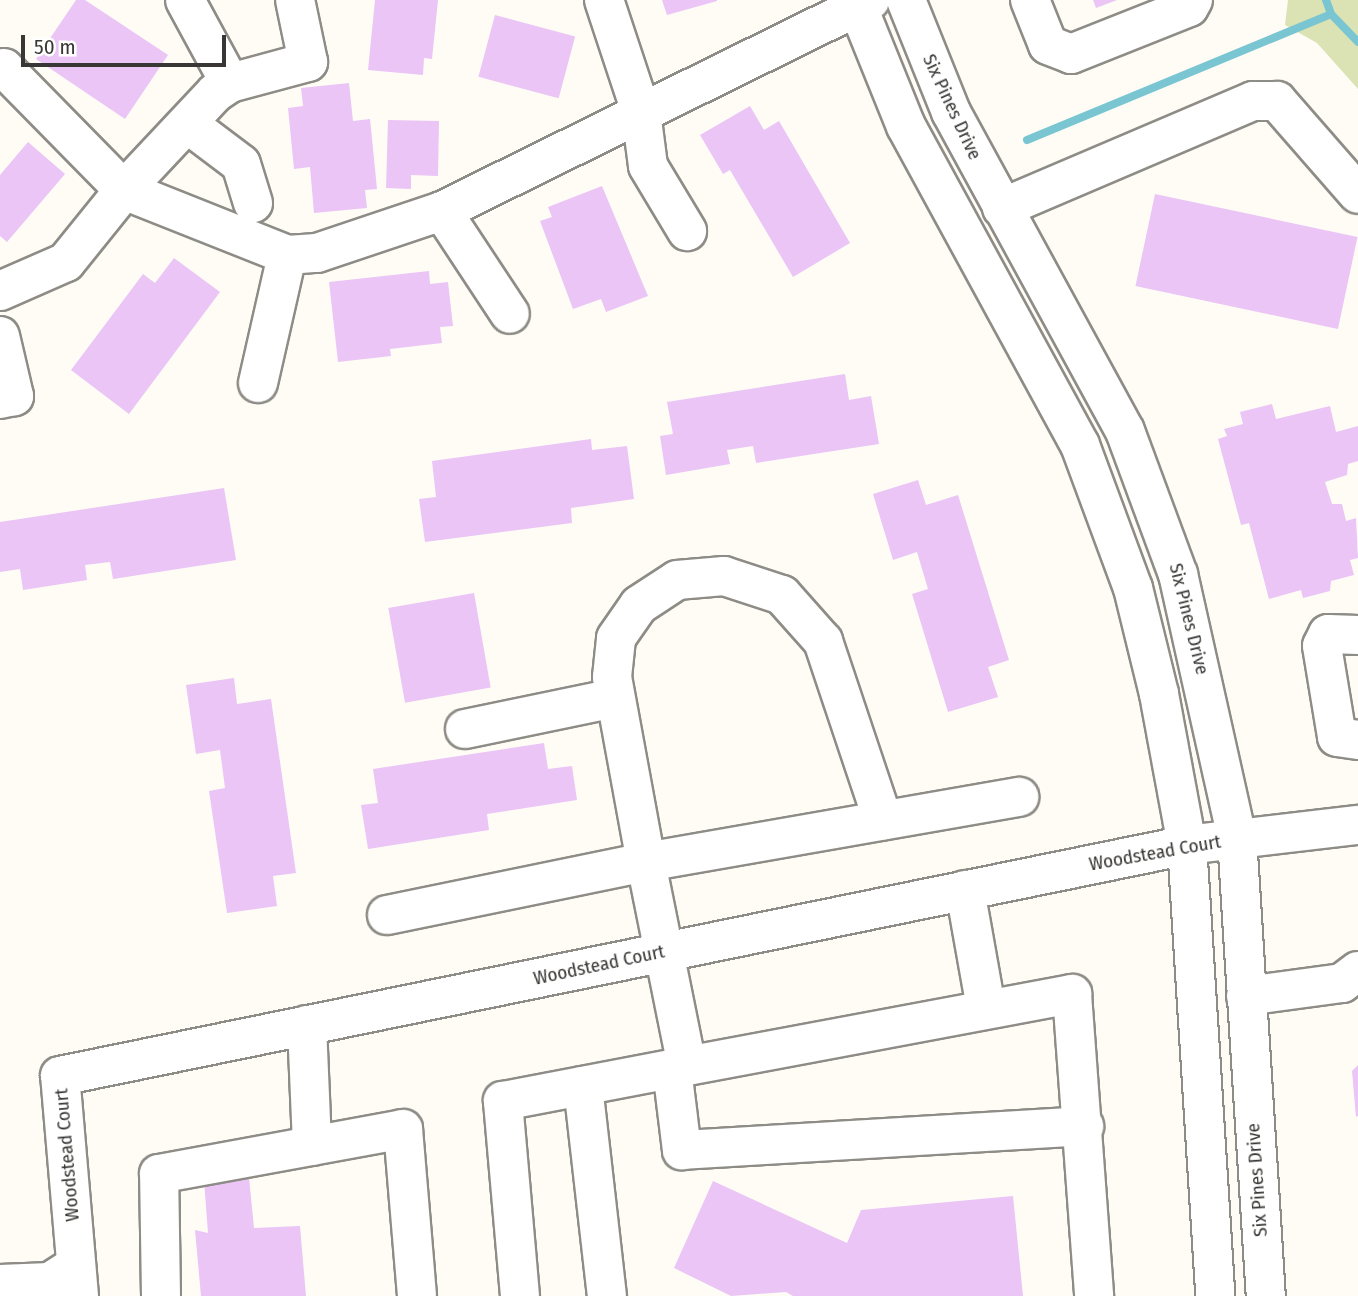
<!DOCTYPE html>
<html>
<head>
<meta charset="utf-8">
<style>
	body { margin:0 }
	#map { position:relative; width:1358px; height:1296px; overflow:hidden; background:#fefcf5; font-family:"Fira Sans Condensed",sans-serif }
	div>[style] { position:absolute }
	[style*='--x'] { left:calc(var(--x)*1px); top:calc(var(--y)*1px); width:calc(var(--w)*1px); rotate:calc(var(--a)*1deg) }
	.green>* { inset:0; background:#dbe3b5 }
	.stream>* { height:8px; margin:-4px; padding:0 4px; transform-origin:4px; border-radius:4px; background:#79c5d2 }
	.building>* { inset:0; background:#eac5f6; transform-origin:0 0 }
	.roads { filter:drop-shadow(2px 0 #8e8c86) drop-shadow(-2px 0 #8e8c86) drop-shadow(0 2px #8e8c86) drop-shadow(0 -2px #8e8c86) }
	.minor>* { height:38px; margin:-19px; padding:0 19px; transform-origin:19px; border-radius:19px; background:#fff }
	span { translate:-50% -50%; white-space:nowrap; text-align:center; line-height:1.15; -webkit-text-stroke:6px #fff; paint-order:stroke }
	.street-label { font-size:19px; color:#383735 }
	.scale { position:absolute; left:21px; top:35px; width:205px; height:32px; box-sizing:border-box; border:4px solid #383735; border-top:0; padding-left:9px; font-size:21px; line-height:24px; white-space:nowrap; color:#383735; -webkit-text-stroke:5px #fff; paint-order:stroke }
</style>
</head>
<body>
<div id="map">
	<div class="green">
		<i style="clip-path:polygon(1288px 0,1358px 0,1358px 89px,1317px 43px,1285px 25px)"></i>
	</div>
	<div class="stream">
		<i style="--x:1326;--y:0;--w:15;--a:70"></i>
		<i style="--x:1331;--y:14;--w:39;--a:46"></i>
		<i style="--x:1027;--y:140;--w:329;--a:-22.5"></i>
	</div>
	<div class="building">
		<i style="clip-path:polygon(76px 0,85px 0,168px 55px,125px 119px,36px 59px)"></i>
		<i style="clip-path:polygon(375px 0,438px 0,432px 59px,424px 58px,423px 75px,368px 70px)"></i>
		<i style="clip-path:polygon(662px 0,717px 0,717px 1px,667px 15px)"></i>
		<i style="clip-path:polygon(1093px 0,1117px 0,1096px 8px)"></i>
		<i style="left:495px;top:15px;width:83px;height:64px;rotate:15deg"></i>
		<i style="clip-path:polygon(349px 83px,353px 121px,370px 119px,377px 189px,365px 190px,367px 208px,314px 213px,310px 167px,294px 169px,288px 108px,303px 106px,301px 88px)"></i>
		<i style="clip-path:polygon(750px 106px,764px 130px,779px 121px,850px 243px,793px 277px,730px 170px,723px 174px,700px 135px)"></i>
		<i style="clip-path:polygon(388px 120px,439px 121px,438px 176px,411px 175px,411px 189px,386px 188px)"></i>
		<i style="clip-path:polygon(28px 142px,65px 174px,7px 242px,0 236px,0 175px)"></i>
		<i style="clip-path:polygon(602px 186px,648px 296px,606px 312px,601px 299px,573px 309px,540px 221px,552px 217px,548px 207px)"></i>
		<i style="left:1155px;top:194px;width:207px;height:94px;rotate:12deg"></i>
		<i style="clip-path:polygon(174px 258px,220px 292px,129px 414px,71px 370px,143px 274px,155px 283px)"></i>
		<i style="clip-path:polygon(429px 271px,430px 284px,448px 282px,453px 326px,440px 327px,442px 343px,390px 349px,391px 356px,338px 362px,329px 282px)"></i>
		<i style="clip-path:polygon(845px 374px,849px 400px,871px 396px,879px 444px,756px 463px,753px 446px,727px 450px,730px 464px,666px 475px,660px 436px,673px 434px,667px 402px)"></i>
		<i style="clip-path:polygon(1272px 404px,1276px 419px,1330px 406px,1336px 432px,1358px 426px,1358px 461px,1348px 464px,1347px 475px,1325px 482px,1332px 504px,1342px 504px,1346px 521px,1356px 518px,1358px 558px,1350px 560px,1354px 575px,1331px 581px,1330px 591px,1303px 598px,1301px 590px,1269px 599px,1249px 523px,1241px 525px,1218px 439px,1227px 436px,1224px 429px,1243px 424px,1240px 412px)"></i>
		<i style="clip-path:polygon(591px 439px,592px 450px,627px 446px,634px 499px,571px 508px,572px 523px,425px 542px,419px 499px,436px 497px,432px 461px)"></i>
		<i style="clip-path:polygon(918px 480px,926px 505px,958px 495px,1009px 660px,988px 667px,998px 697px,948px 712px,912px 594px,928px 589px,917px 552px,893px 560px,873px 494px)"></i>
		<i style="clip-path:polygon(224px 488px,236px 560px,113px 579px,110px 562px,85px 565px,87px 580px,23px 590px,20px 569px,0 572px,0 522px)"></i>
		<i style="left:474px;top:593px;width:96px;height:87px;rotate:80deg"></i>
		<i style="clip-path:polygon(234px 678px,237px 704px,271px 699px,296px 873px,273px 876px,277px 906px,227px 913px,209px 791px,225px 788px,220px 750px,196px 754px,186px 685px)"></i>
		<i style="clip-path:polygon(544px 743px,548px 769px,572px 766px,577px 800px,487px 814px,489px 830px,368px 849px,361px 805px,378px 803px,373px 769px)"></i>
		<i style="clip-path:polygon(1358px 1065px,1358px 1116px,1356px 1117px,1352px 1071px)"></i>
		<i style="clip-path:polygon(249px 1177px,254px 1228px,300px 1226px,306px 1296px,201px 1296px,195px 1230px,208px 1233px,204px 1180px)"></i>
		<i style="clip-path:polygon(713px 1181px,847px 1243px,861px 1210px,1013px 1196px,1023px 1296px,793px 1296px,786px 1292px,731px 1296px,674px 1268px)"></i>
	</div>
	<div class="roads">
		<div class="minor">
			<i style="--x:604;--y:0;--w:118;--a:71.7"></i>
			<i style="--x:641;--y:112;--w:54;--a:82.6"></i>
			<i style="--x:648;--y:166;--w:76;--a:59"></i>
			<i style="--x:855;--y:0;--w:136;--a:68"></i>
			<i style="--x:906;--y:126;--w:363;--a:61.4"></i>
			<i style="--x:1080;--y:445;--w:153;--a:69.7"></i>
			<i style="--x:1133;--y:588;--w:109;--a:76.2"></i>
			<i style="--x:1159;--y:694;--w:154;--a:79.5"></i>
			<i style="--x:1187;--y:845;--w:452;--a:86.4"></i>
			<i style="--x:906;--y:0;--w:121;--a:68.1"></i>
			<i style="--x:951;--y:112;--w:363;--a:61.4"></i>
			<i style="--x:1125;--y:431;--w:153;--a:69.7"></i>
			<i style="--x:1178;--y:574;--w:271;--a:77.4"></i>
			<i style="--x:1237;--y:838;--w:459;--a:86.4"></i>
			<i style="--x:1030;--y:0;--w:48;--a:68.2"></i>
			<i style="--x:1048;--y:45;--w:25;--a:21"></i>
			<i style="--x:1071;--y:54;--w:127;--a:-21.7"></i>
			<i style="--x:1189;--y:7;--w:8;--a:-60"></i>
			<i style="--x:4;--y:68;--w:171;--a:45.5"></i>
			<i style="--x:124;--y:190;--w:133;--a:-46.8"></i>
			<i style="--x:215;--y:93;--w:18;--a:-34"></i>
			<i style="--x:230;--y:83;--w:94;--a:-118.5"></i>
			<i style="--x:230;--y:83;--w:81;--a:-15.1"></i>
			<i style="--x:308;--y:62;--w:63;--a:-101.8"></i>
			<i style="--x:188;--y:124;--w:66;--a:37"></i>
			<i style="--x:241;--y:164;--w:41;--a:72.9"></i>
			<i style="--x:1002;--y:208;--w:273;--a:-23.1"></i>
			<i style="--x:1253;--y:101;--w:24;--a:0"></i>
			<i style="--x:1277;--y:101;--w:123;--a:48.9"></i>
			<i style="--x:442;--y:211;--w:123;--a:56.6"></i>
			<i style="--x:0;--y:291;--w:72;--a:-23.7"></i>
			<i style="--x:66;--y:262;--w:92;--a:-51.1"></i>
			<i style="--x:124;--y:190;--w:175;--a:21.7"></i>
			<i style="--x:287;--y:255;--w:30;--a:-4"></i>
			<i style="--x:317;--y:253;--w:132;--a:-18.6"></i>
			<i style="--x:442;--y:211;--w:477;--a:-26.2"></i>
			<i style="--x:0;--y:336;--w:62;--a:76.9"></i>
			<i style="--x:14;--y:396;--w:14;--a:168"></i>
			<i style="--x:258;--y:383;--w:131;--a:-77.2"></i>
			<i style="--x:1358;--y:635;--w:30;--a:-178"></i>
			<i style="--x:1328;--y:634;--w:13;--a:117"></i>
			<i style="--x:1322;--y:646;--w:92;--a:80.6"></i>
			<i style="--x:1337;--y:737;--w:21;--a:8"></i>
			<i style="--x:465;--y:729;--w:153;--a:-11.7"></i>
			<i style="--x:965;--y:890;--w:120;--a:79.9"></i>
			<i style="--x:387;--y:915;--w:264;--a:-11.6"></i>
			<i style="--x:646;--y:862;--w:188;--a:-100.4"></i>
			<i style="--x:612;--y:677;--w:39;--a:-84"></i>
			<i style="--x:616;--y:638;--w:40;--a:-55.1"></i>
			<i style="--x:639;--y:605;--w:45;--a:-33.3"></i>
			<i style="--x:677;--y:580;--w:47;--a:-4.9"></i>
			<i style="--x:724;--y:576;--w:61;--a:18.1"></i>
			<i style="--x:782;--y:595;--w:62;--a:48.3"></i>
			<i style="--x:823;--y:641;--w:189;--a:71.5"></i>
			<i style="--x:1246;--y:996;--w:97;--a:-7.7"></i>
			<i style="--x:1342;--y:983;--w:20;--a:-37"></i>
			<i style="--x:307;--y:1025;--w:121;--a:87.6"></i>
			<i style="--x:687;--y:1066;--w:392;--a:-10.6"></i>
			<i style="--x:1072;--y:994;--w:303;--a:85.8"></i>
			<i style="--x:672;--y:1069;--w:82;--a:83"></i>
			<i style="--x:682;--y:1150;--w:403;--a:-3.4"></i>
			<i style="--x:583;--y:1086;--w:211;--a:83.5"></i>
			<i style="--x:0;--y:1284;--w:50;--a:-2.3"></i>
			<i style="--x:50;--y:1282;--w:31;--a:-33"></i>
			<i style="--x:79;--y:1296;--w:221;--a:-94.9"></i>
			<i style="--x:60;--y:1076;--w:1150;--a:-11.58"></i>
			<i style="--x:1187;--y:845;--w:172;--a:-6.7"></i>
			<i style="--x:161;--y:1296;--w:122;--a:-90.9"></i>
			<i style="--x:159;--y:1174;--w:248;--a:-10.4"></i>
			<i style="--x:403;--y:1129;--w:166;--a:85.2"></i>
			<i style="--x:520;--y:1296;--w:196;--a:-95"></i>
			<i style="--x:503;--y:1101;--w:187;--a:-10.8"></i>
			<i style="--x:687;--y:1066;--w:208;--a:-101.4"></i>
			<i style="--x:646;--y:862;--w:379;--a:-9.9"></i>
		</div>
	</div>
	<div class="street-label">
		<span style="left:952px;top:107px;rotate:65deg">Six Pines Drive</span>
		<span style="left:1189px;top:619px;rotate:76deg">Six Pines Drive</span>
		<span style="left:1155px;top:853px;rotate:-10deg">Woodstead Court</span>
		<span style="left:599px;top:965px;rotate:-12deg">Woodstead Court</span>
		<span style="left:67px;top:1155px;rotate:-95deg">Woodstead Court</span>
		<span style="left:1257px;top:1180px;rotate:-94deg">Six Pines Drive</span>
	</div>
	<div class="scale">50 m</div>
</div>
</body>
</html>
